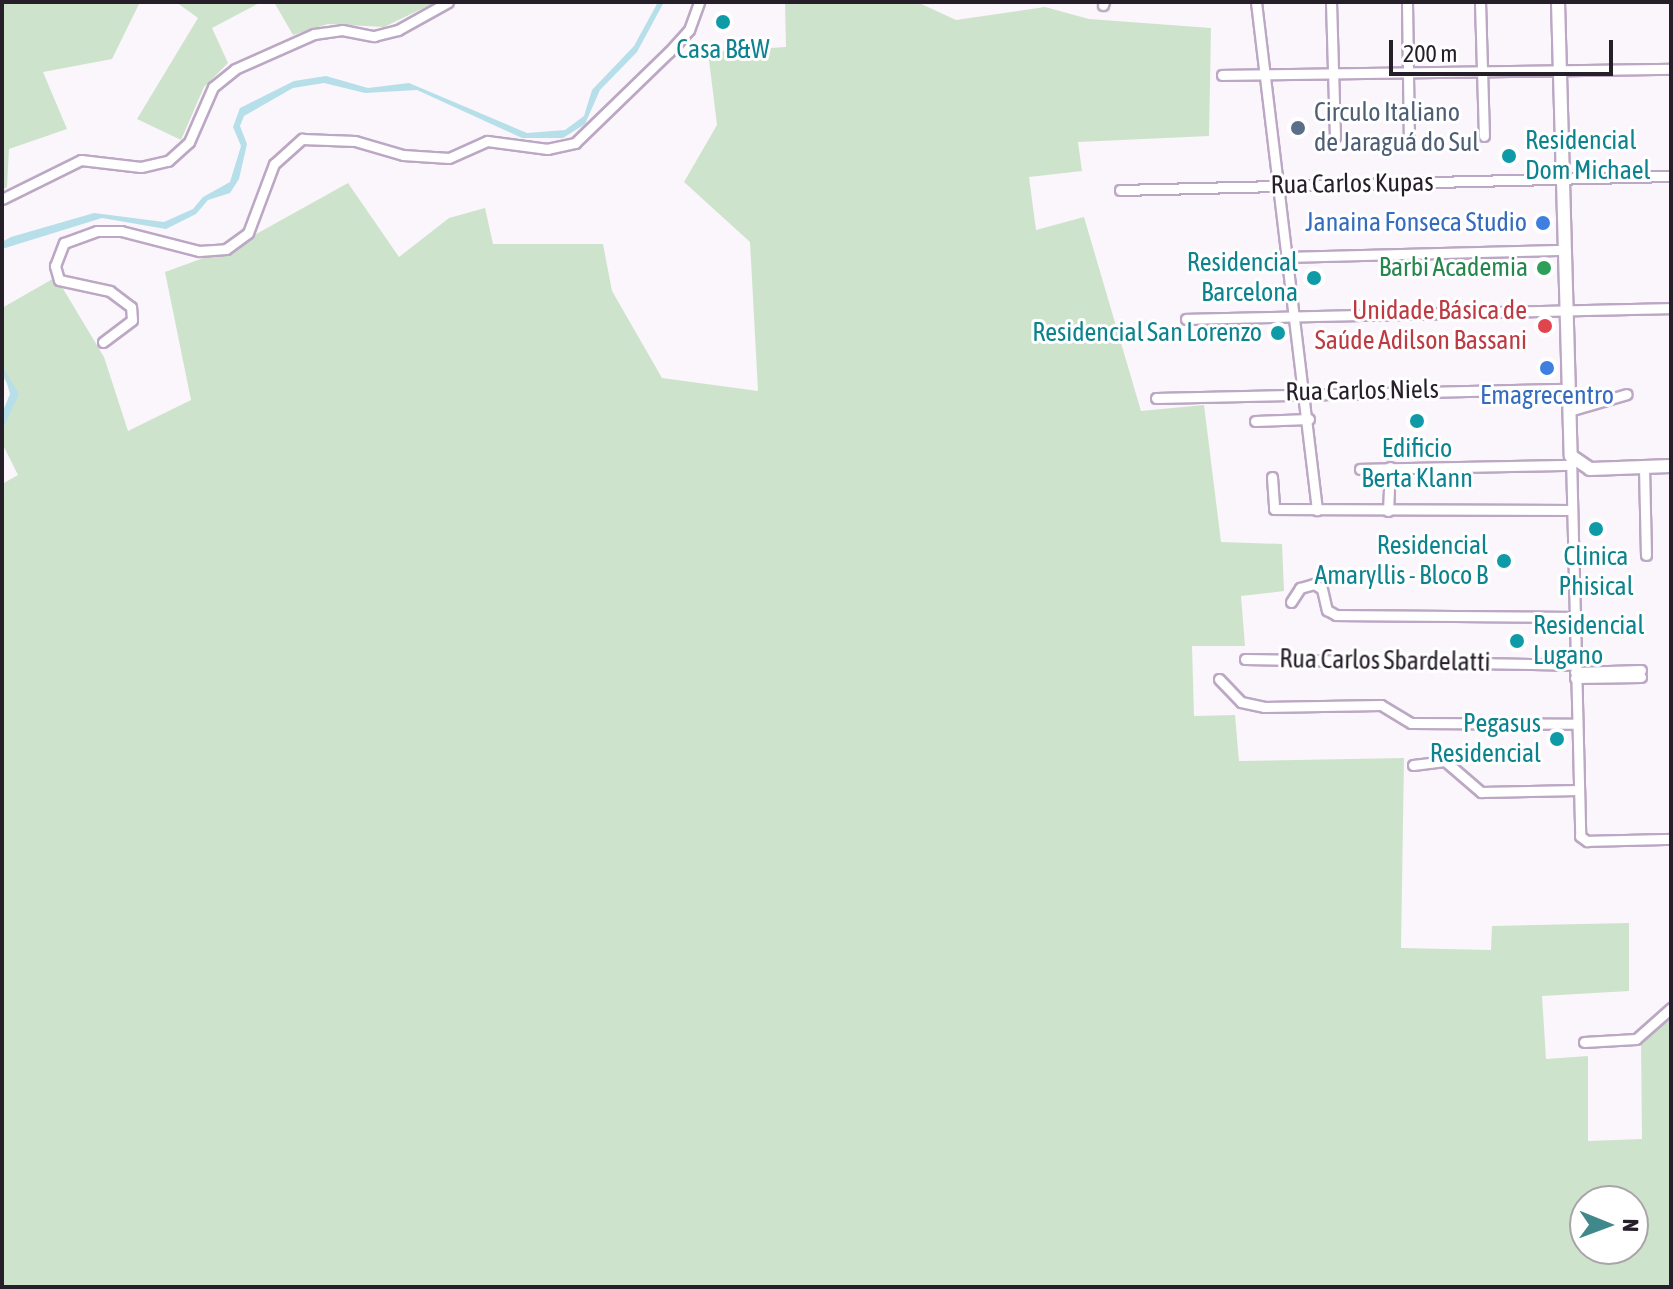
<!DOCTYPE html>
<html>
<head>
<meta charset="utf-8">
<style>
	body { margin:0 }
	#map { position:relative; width:1673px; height:1289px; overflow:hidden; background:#fbf6fc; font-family:"Asap Condensed",sans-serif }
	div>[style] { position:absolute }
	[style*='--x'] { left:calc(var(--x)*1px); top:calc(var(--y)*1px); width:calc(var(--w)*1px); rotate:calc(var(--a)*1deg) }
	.green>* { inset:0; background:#cee3cb }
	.water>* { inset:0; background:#b6dfe9 }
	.roads { filter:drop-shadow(2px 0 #bca8c4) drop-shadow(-2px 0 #bca8c4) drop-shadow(0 2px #bca8c4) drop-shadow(0 -2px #bca8c4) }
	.minor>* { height:9px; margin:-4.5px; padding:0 4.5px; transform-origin:4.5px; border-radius:4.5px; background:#fff }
	.major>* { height:12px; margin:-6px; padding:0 6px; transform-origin:6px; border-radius:6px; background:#fff }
	.dots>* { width:22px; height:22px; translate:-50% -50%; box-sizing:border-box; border:4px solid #fff; border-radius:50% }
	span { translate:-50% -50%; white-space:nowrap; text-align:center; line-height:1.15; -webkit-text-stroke:6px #fff; paint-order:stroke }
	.culture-label { font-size:26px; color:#0d838f }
	.left { translate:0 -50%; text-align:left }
	.right { translate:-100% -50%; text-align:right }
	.service-label { font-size:26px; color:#4e5e75 }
	.street-label { font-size:26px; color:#261e29 }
	.shop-label { font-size:26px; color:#366cbe }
	.leisure-label { font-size:26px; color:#27864d }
	.health-label { font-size:26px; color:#be3a42 }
	.frame { position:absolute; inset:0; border:4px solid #261e29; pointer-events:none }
	.north { position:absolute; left:1569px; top:1185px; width:80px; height:80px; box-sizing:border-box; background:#fff; border:2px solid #a8a5a9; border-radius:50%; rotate:91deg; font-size:22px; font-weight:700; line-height:32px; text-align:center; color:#261e29 }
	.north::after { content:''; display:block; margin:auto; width:28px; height:36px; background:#40888a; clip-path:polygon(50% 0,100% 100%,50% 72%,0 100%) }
	.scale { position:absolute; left:1389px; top:40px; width:224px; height:36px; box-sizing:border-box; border:4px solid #261e29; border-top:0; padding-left:10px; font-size:24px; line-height:28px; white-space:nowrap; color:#261e29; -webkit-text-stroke:6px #fff; paint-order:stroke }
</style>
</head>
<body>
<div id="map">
	<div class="green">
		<i style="clip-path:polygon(2px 2px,140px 2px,112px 59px,43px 72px,67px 129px,9px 149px,7px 187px,2px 190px)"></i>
		<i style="clip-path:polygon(176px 2px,261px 2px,212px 28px,228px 63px,204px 87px,181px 140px,137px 119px,198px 18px)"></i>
		<i style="clip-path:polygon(274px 2px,436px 2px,384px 27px,328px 24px,293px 35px)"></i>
		<i style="clip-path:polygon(evenodd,785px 2px,917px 2px,956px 20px,1045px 7px,1089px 19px,1211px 28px,1209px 136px,1078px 142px,1082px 171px,1029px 177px,1036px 230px,1084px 217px,1141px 411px,1204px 405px,1221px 542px,1282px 544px,1284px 591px,1241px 596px,1245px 646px,1192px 646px,1194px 716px,1235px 715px,1239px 761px,1404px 758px,1401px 948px,1491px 950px,1492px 926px,1629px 923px,1629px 991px,1542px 996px,1546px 1059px,1588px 1056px,1588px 1141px,1642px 1139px,1641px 1041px,1671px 1016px,1671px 1287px,2px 1287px,2px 484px,18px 475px,2px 443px,2px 417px,8px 414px,13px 394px,2px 375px,2px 308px,56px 277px,104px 357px,128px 431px,191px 400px,165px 272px,231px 248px,348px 183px,399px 257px,449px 218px,485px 208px,493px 244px,603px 244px,612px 291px,662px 378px,758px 391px,750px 242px,684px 182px,717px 125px,708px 52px,786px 47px,785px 2px,1585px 1201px,1633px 1201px,1633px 1249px,1585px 1249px,1585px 1201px)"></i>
	</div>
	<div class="water">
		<i style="clip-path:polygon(658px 2px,664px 2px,637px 52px,600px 90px,585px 124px,563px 138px,522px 138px,417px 90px,365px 93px,324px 83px,293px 88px,244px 116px,240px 126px,247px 144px,239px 179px,230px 193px,208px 200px,196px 214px,166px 229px,102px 218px,2px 249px,2px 242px,11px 237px,94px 213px,164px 222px,193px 209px,203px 197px,230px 182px,241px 146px,233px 127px,240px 108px,294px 81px,326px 76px,368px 88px,409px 83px,527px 133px,565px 130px,584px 116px,592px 90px,634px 46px)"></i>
		<i style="clip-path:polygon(2px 366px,19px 394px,4px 426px,2px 413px,10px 394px)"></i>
	</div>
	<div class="roads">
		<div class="minor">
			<i style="--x:1256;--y:2;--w:512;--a:83.15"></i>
			<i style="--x:1331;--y:2;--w:135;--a:88.3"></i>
			<i style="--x:1407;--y:2;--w:137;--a:89.2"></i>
			<i style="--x:1480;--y:2;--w:134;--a:88.3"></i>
			<i style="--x:1103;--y:5;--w:3;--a:-72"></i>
			<i style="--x:1222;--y:75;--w:449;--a:-0.8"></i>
			<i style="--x:1120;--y:190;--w:551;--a:-1.46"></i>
			<i style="--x:2;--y:199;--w:88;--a:-26.3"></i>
			<i style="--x:81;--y:160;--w:60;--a:6.7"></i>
			<i style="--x:141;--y:167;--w:28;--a:-13"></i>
			<i style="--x:168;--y:161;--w:28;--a:-42"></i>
			<i style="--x:189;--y:142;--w:60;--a:-66.4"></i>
			<i style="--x:213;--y:87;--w:28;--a:-39"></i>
			<i style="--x:235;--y:69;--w:86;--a:-23.9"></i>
			<i style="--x:314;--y:34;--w:28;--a:-8"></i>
			<i style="--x:342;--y:30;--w:33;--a:11"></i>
			<i style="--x:374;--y:36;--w:25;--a:-14"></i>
			<i style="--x:398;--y:30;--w:57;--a:-29.2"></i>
			<i style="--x:1289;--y:257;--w:274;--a:-1.5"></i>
			<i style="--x:1186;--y:319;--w:485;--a:-1.3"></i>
			<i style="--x:103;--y:342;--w:36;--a:-37"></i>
			<i style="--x:132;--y:320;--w:13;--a:-94"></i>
			<i style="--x:131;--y:307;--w:26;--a:-143"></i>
			<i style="--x:110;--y:291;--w:52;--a:-167.8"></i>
			<i style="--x:59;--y:280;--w:15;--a:-106"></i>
			<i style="--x:55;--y:266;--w:25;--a:-69"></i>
			<i style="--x:64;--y:243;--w:35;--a:-20"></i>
			<i style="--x:97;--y:231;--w:24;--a:0"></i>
			<i style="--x:121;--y:231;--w:81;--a:14.4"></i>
			<i style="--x:199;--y:251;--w:27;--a:-4"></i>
			<i style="--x:226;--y:249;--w:27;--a:-36"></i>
			<i style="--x:248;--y:233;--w:74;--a:-69.4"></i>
			<i style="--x:274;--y:164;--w:38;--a:-42"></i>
			<i style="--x:302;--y:139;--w:53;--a:2.2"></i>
			<i style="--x:355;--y:141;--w:50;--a:16.3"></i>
			<i style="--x:403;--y:155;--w:46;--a:3.7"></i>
			<i style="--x:449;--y:158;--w:42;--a:-24.1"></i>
			<i style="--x:487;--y:141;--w:61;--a:7.6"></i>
			<i style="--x:547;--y:149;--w:29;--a:-12"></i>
			<i style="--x:575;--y:143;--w:131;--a:-44.1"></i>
			<i style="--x:669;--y:52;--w:30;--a:-48"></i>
			<i style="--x:689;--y:30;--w:30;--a:-70"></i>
			<i style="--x:1156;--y:398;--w:412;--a:-1.3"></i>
			<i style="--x:1569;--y:411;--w:60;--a:-16.3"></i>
			<i style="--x:1255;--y:421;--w:54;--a:-2.1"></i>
			<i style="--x:1571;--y:456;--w:380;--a:88.6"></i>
			<i style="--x:1580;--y:836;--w:9;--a:36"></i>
			<i style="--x:1587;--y:841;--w:84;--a:-1.4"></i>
			<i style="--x:1644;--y:467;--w:88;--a:88.7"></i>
			<i style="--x:1360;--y:469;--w:211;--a:-1.1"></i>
			<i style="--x:1272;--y:477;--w:32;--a:86"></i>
			<i style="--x:1274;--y:509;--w:297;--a:0.2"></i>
			<i style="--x:1388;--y:511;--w:44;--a:-87.4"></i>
			<i style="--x:1291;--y:602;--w:17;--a:-57"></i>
			<i style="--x:1300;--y:588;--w:15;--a:-16"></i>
			<i style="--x:1314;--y:584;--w:9;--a:32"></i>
			<i style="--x:1322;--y:589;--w:22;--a:77"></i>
			<i style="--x:1327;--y:610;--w:10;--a:29"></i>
			<i style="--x:1336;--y:615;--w:237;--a:0.5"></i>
			<i style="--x:1245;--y:659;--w:329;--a:1"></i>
			<i style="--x:1575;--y:672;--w:66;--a:-1.7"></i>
			<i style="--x:1575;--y:678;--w:66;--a:-0.9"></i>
			<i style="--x:1219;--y:679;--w:32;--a:46"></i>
			<i style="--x:1241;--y:702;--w:24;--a:12"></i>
			<i style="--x:1264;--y:707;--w:117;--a:-1"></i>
			<i style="--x:1381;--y:705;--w:35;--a:31"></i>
			<i style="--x:1411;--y:723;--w:165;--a:0.3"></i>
			<i style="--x:1413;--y:765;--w:32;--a:-7"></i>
			<i style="--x:1445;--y:761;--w:48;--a:40.7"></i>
			<i style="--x:1481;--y:792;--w:97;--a:-1.2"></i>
			<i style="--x:1584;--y:1042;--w:52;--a:-3.3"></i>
			<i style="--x:1636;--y:1039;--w:47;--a:-41.5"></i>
		</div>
		<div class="major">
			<i style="--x:1558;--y:2;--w:454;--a:88.4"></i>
			<i style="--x:1571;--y:456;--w:23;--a:34"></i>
			<i style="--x:1590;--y:469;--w:81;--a:-2.1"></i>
		</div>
	</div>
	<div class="dots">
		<i style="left:723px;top:22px;background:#0f9aa8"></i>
		<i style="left:1298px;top:128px;background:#5c6f8a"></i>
		<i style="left:1509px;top:156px;background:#0f9aa8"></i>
		<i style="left:1543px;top:223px;background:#3f7fe0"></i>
		<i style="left:1544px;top:268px;background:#2e9e5b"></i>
		<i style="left:1314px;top:278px;background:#0f9aa8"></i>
		<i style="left:1545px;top:326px;background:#e0444e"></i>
		<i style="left:1278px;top:333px;background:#0f9aa8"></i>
		<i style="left:1547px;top:368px;background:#3f7fe0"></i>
		<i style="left:1417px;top:421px;background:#0f9aa8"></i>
		<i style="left:1596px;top:529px;background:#0f9aa8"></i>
		<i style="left:1504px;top:561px;background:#0f9aa8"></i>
		<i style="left:1517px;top:641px;background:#0f9aa8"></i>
		<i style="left:1557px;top:739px;background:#0f9aa8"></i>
	</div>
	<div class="culture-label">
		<span style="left:723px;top:50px">Casa B&amp;W</span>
		<span class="left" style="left:1525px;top:156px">Residencial<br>Dom Michael</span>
		<span class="right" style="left:1298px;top:278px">Residencial<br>Barcelona</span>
		<span class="right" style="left:1262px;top:333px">Residencial San Lorenzo</span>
		<span style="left:1417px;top:464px">Edificio<br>Berta Klann</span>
		<span class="right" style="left:1488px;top:561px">Residencial<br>Amaryllis - Bloco B</span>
		<span style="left:1596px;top:572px">Clinica<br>Phisical</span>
		<span class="left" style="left:1533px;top:641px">Residencial<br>Lugano</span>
		<span class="right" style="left:1541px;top:739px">Pegasus<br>Residencial</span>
	</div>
	<div class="service-label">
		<span class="left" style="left:1314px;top:128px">Circulo Italiano<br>de Jaraguá do Sul</span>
	</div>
	<div class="street-label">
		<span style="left:1352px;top:184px;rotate:-1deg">Rua Carlos Kupas</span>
		<span style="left:1362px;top:391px;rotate:-1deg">Rua Carlos Niels</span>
		<span style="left:1385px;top:661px;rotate:1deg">Rua Carlos Sbardelatti</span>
	</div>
	<div class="shop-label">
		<span class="right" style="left:1527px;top:223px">Janaina Fonseca Studio</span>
		<span style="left:1547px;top:396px">Emagrecentro</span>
	</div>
	<div class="leisure-label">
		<span class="right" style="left:1528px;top:268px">Barbi Academia</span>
	</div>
	<div class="health-label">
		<span class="right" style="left:1527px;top:326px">Unidade Básica de<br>Saúde Adilson Bassani</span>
	</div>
	<div class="frame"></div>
	<div class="north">N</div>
	<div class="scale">200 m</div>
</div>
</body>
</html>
